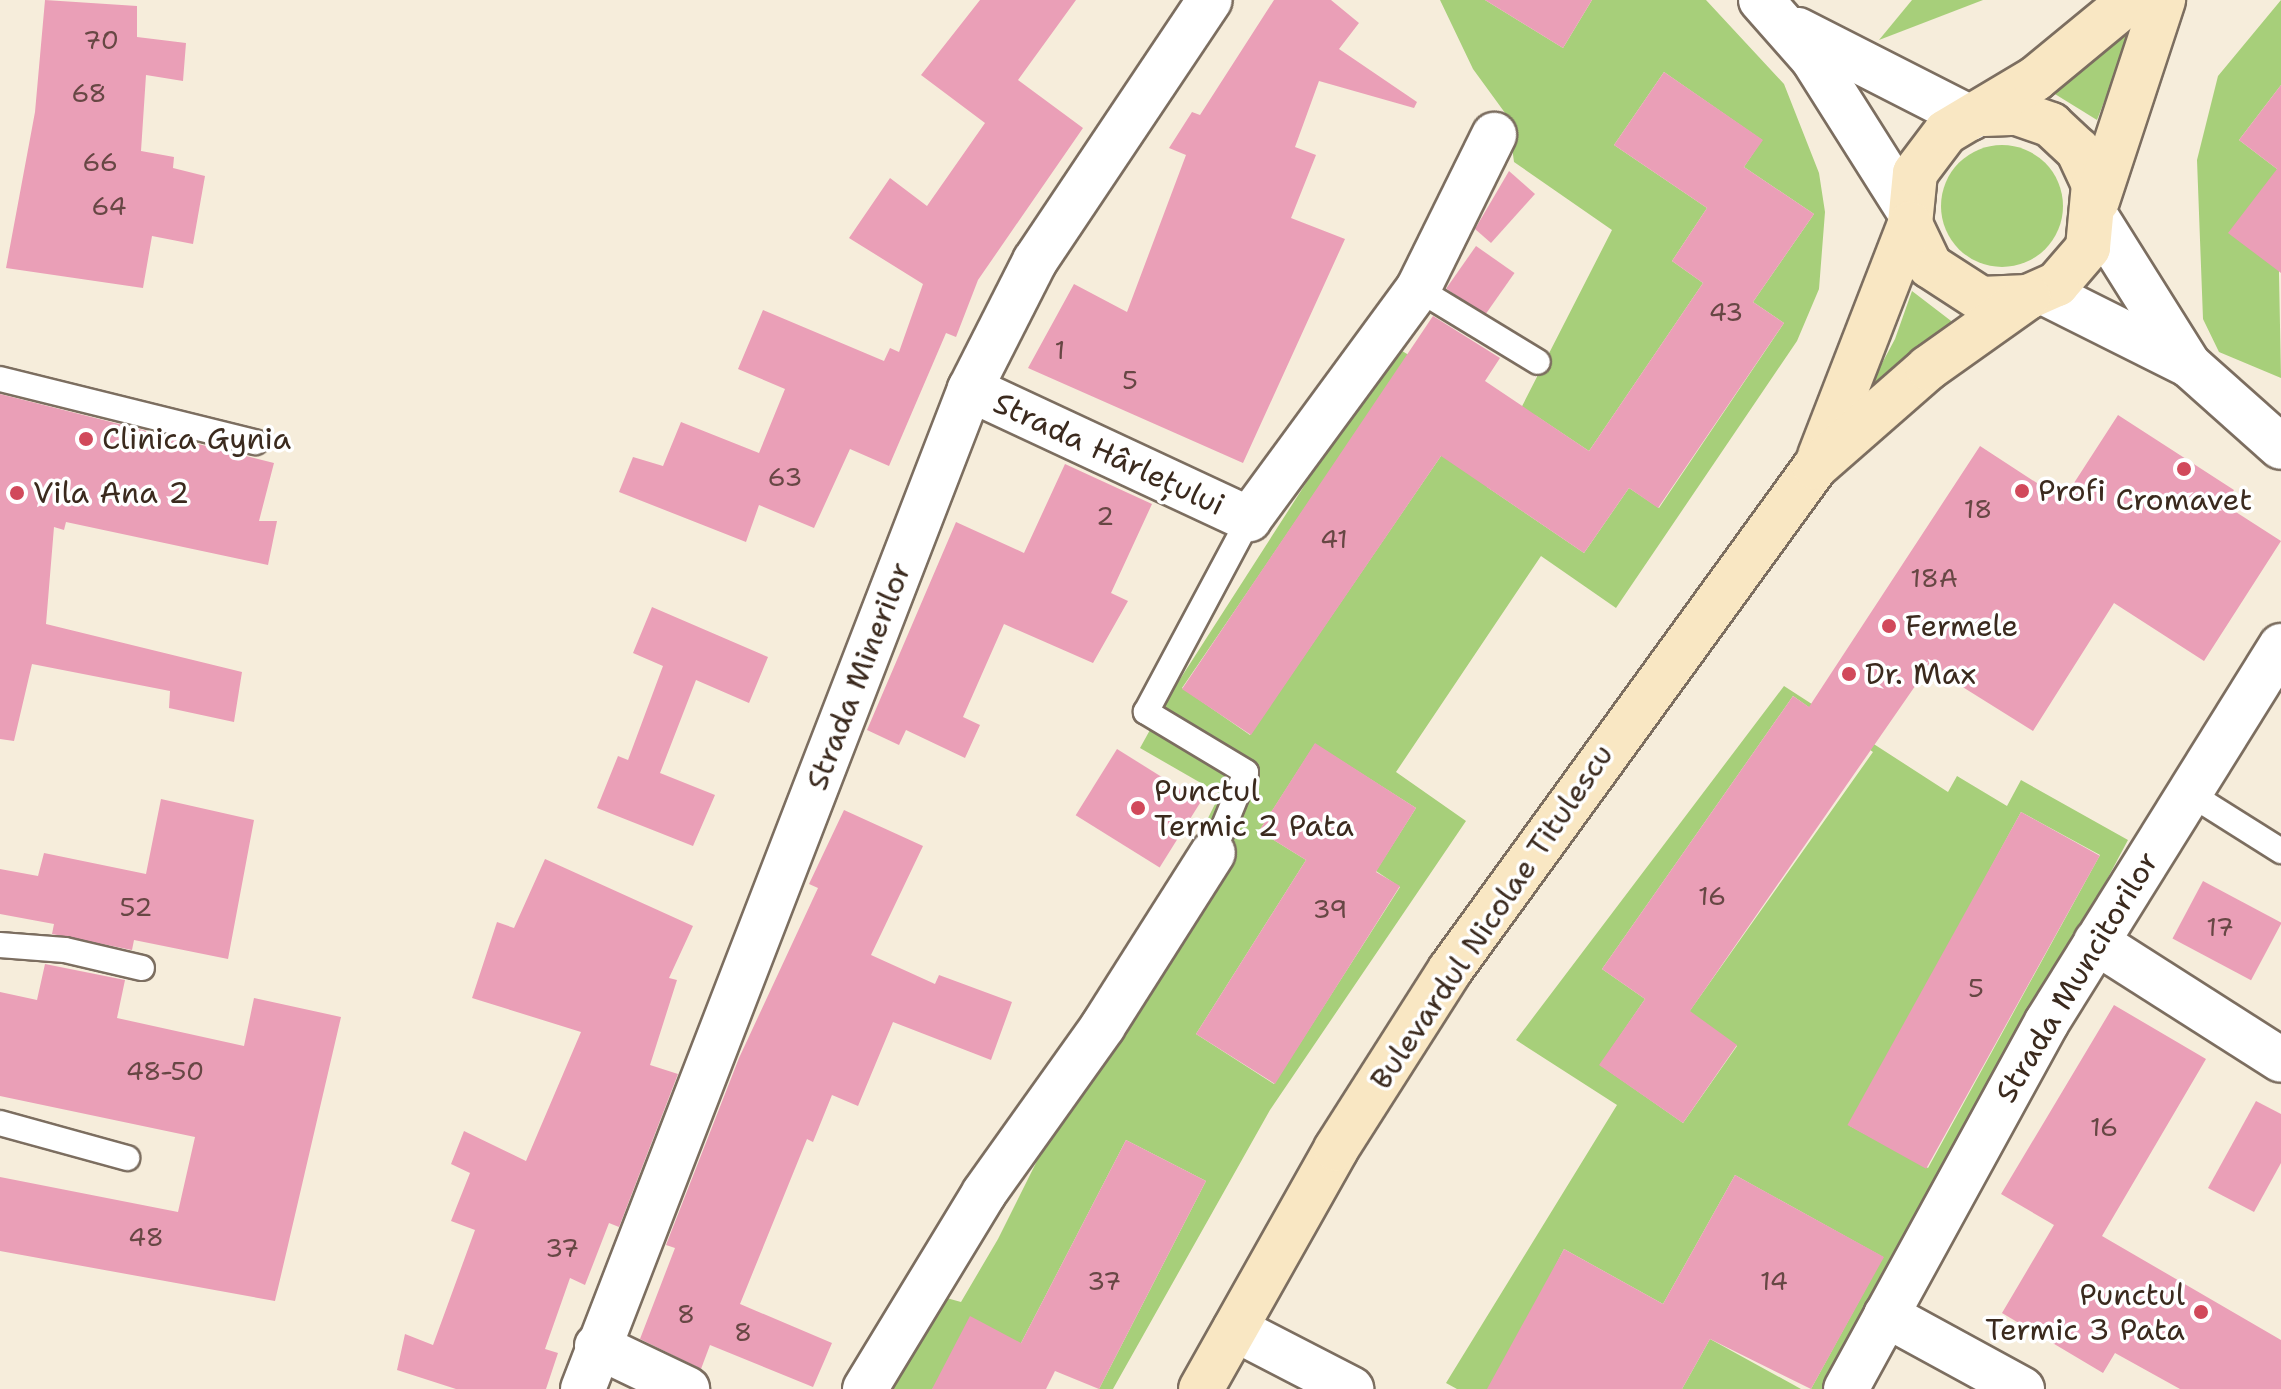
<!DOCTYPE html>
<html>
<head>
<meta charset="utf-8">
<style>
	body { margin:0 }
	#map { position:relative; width:2281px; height:1389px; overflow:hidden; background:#f6eddb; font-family:"Shantell Sans",sans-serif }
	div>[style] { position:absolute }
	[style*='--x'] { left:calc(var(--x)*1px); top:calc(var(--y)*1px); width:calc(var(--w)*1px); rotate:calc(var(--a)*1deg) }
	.green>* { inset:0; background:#a7cf7a }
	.round { border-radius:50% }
	.building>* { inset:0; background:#ea9fb7; transform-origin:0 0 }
	.roads { filter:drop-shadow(2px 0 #7c6e60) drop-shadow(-2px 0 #7c6e60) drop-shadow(0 2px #7c6e60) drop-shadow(0 -2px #7c6e60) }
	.service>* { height:24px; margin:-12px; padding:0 12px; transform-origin:12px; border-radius:12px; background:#fff }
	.minor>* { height:44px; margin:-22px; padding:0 22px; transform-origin:22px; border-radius:22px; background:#fff }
	.tertiary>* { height:44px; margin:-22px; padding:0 22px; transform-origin:22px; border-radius:22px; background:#fff }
	.secondary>* { height:44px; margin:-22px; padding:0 22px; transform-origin:22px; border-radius:22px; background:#f9e7c3 }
	.dots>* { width:22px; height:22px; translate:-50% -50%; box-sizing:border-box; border:4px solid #fff; border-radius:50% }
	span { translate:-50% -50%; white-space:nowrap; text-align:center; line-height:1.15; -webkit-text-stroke:7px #fff; paint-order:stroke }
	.number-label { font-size:26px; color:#674744 }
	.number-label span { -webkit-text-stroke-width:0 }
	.poi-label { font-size:30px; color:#3b2a1e }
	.left { translate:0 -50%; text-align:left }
	.right { translate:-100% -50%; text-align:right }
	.street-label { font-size:30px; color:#3b2a1e }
</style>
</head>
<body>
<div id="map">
	<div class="green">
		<i style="clip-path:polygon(evenodd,1440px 0,1485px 0,1563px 48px,1592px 0,1706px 0,1784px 84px,1819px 173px,1825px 212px,1819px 289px,1797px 341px,1616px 608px,1541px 556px,1396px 772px,1466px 821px,1270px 1110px,1113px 1389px,1099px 1389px,1206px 1181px,1126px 1140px,1021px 1343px,932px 1389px,882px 1389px,925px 1292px,961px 1302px,998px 1239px,1220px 794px,1140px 748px,1166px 701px,1394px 346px,1515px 420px,1612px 230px,1514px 162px,1508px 117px,1473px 69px,1440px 0,1664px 72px,1762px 140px,1744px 167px,1814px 214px,1753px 302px,1784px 323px,1659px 508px,1629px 488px,1584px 553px,1487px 487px,1535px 415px,1589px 451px,1703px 283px,1672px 261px,1707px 208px,1614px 145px,1664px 72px,1440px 0,1385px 390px,1454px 437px,1250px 735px,1182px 688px,1385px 390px,1440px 0,1315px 744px,1416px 808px,1376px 871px,1400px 887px,1274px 1084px,1196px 1034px,1306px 860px,1259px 831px,1315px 744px)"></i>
		<i style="clip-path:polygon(1912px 0,1983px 0,1879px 40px)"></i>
		<i style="clip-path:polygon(2281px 0,2281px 85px,2239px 140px,2277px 169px,2281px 378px,2219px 352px,2203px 319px,2197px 160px,2218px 76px)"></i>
		<i style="clip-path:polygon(2139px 11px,2097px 120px,2050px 91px)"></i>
		<i class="round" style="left:1941px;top:145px;width:122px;height:122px"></i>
		<i style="clip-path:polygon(1912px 291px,1959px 327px,1848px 427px,1895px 339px)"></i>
		<i style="clip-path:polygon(evenodd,1784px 686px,1948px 792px,1957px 776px,2007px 806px,2021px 780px,2128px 840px,1835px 1389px,1811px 1389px,1883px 1257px,1735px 1175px,1663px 1304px,1564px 1249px,1492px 1389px,1457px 1389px,1446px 1383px,1617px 1105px,1516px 1040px,1784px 686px,1793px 696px,1873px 752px,1689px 1012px,1737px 1046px,1683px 1123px,1600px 1065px,1645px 999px,1602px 969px,1793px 696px,1784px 686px,2021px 812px,2100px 855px,1928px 1168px,1850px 1126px,2021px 812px)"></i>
		<i style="clip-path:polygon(1710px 1339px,1801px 1389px,1682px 1389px)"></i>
	</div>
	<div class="building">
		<i style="clip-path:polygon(45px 0,137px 6px,137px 37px,186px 43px,183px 81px,146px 75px,141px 151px,174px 157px,173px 168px,205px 176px,193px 244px,152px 236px,143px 288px,6px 268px,35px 112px)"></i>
		<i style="clip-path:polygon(980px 0,1076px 0,1018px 80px,1083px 128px,978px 280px,956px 337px,946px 333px,889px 466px,850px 449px,814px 528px,759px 505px,746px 542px,619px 492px,633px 457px,663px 466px,681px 422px,759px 453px,785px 389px,738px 369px,763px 310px,884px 361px,890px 348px,899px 352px,923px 284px,849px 238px,890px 178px,927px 206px,985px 123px,921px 75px)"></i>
		<i style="clip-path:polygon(1274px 0,1331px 0,1359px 23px,1339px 49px,1417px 102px,1414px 108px,1319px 81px,1295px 147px,1316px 155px,1291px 218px,1345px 239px,1243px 463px,1028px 368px,1074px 284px,1127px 312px,1186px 155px,1169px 148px,1192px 112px,1200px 115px)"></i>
		<i style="clip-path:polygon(1485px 0,1592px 0,1563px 48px)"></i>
		<i style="clip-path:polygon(1664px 72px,1763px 140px,1744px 167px,1814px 214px,1753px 302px,1784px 323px,1658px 508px,1629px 488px,1584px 553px,1441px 456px,1251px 735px,1182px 689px,1433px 316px,1500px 358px,1485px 381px,1589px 451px,1703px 283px,1672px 261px,1707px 208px,1614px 145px)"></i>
		<i style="clip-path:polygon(2281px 85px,2281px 273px,2228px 233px,2277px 169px,2239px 140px)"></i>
		<i style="clip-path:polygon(1509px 171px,1535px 194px,1491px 243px,1475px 229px)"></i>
		<i style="left:1476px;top:246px;width:47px;height:52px;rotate:35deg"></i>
		<i style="clip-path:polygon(0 394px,274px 463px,259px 521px,277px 521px,268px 565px,66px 522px,64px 530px,54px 527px,46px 624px,242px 672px,234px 722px,169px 708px,170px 691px,32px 664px,14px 741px,0 739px)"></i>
		<i style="clip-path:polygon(2118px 415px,2234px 490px,2225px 505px,2281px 541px,2204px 661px,2114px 603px,2033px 731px,1929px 666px,1690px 1011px,1737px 1045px,1683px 1123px,1599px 1065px,1645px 999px,1602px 969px,1793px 696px,1809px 707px,1980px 446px,2063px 500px)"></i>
		<i style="clip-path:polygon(1065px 464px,1152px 504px,1111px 593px,1128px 601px,1093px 663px,1004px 624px,963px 717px,980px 725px,965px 758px,906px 730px,899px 745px,867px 730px,956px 522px,1024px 553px)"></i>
		<i style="clip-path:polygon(652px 607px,768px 657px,749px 703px,696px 680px,660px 773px,715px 795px,693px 846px,597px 808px,618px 756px,628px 760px,663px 666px,633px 653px)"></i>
		<i style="clip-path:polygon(1315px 743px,1416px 808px,1376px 872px,1400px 886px,1275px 1084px,1196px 1034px,1306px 860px,1259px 831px)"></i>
		<i style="left:1117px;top:749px;width:99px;height:78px;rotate:32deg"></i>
		<i style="clip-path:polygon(161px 799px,254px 820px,228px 959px,134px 940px,132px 950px,52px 934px,54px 924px,0 914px,0 869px,38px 876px,44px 853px,146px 874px)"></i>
		<i style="clip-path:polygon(844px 810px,923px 846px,871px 955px,935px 984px,939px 975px,1012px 1002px,991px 1060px,893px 1022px,858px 1106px,832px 1095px,813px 1142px,807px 1139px,740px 1304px,832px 1343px,813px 1387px,710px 1345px,701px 1369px,640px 1339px,675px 1248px,666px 1245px,739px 1058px,818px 888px,809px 884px)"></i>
		<i style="left:2021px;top:812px;width:90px;height:358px;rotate:29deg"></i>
		<i style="clip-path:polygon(545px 859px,693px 926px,669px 978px,677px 980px,650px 1065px,678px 1074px,619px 1227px,609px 1223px,585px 1285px,570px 1278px,545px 1349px,558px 1353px,546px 1389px,456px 1389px,397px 1370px,405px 1334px,433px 1345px,475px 1230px,451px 1221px,470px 1173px,451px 1164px,464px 1131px,526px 1161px,581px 1032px,472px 998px,497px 922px,514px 928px)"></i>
		<i style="left:2203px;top:881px;width:89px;height:65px;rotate:28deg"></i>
		<i style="clip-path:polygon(45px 964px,125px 980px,117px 1018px,244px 1046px,254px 998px,341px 1017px,275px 1301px,0 1251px,0 1177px,178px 1212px,195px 1137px,0 1096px,0 992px,37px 1000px)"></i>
		<i style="clip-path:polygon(2114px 1005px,2206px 1059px,2102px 1236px,2281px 1340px,2281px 1389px,2180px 1389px,2115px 1353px,2103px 1373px,2002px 1313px,2054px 1225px,2001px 1194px)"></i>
		<i style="clip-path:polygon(2256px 1101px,2281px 1114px,2281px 1163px,2254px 1212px,2208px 1188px)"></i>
		<i style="clip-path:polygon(1126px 1140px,1206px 1181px,1099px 1389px,1055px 1371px,1046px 1389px,932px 1389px,970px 1316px,1021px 1343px)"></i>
		<i style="clip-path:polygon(1735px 1175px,1884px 1257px,1811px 1389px,1710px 1339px,1682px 1389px,1487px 1389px,1564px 1249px,1663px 1304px)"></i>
	</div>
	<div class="roads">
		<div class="service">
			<i style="--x:1418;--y:289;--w:140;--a:31.3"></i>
			<i style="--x:0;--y:379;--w:263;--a:13.9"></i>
			<i style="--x:2189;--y:793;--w:109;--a:32.2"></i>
			<i style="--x:1213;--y:853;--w:87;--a:-67.8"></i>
			<i style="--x:1246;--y:772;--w:117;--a:-149"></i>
			<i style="--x:1146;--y:712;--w:219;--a:-61.9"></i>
			<i style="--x:0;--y:945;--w:65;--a:4.4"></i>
			<i style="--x:65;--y:950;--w:79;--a:13.2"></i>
			<i style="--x:0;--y:1123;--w:132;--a:15.4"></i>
		</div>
		<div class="minor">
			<i style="--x:1761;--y:0;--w:79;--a:48.6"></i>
			<i style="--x:1813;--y:59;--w:180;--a:57.7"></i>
			<i style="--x:1798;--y:30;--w:194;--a:27"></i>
			<i style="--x:970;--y:389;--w:308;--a:25"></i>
			<i style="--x:1249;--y:519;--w:285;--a:-53.7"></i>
			<i style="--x:1418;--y:289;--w:172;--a:-63.7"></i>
			<i style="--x:2096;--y:942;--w:219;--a:32.5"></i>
			<i style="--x:1886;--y:1315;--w:155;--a:28.6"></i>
			<i style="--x:1235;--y:1329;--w:131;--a:27.3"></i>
			<i style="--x:597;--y:1346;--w:100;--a:25.5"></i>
			<i style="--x:583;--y:1389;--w:1072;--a:-68.84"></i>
			<i style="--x:970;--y:389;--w:144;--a:-63.1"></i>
			<i style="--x:1035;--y:261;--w:314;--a:-56.2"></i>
			<i style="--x:865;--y:1389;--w:229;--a:-58.7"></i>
			<i style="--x:984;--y:1193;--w:205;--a:-54.5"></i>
			<i style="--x:1103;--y:1026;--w:205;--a:-57.6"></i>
			<i style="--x:1846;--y:1389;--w:418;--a:-61.3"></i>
			<i style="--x:2047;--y:1022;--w:443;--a:-58.1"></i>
		</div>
		<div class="tertiary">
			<i style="--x:2096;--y:217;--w:175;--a:57.9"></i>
			<i style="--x:2189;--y:365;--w:123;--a:41.7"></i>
			<i style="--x:2043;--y:292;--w:157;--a:26.6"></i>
		</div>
		<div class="secondary">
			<i style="--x:1984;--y:114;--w:33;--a:-2"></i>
			<i style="--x:2017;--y:113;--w:36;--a:19"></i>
			<i style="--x:2051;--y:125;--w:37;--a:43"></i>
			<i style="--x:2078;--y:150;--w:38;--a:65"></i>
			<i style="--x:2094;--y:184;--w:64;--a:95.4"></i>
			<i style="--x:2088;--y:248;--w:48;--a:130.7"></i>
			<i style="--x:2057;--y:284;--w:32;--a:156"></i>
			<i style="--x:2028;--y:297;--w:47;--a:177.6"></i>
			<i style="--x:1981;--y:299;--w:61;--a:-147.1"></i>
			<i style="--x:1930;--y:266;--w:47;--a:-115.5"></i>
			<i style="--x:1910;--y:224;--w:51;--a:-84.4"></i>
			<i style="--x:1915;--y:173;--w:51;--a:-52.9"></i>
			<i style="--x:1946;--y:132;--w:104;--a:-30.8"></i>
			<i style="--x:2035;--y:79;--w:124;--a:-39.5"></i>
			<i style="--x:2097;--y:201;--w:212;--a:-71.8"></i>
			<i style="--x:1820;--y:456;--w:249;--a:-68.8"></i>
			<i style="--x:1201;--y:1389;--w:275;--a:-60.6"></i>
			<i style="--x:1336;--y:1149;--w:212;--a:-57.5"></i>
			<i style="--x:1450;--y:970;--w:621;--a:-54.03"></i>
			<i style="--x:1815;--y:467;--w:150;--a:-41.2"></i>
			<i style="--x:1928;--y:368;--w:123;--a:-35.4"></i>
		</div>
	</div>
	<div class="dots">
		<i style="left:86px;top:439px;background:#d1495b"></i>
		<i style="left:2184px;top:469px;background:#d1495b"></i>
		<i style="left:2022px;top:491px;background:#d1495b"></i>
		<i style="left:17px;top:493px;background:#d1495b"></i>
		<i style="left:1889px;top:626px;background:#d1495b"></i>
		<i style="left:1849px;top:674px;background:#d1495b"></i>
		<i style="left:1138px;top:808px;background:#d1495b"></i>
		<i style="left:2201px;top:1312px;background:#d1495b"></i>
	</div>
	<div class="number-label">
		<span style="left:101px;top:40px">70</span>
		<span style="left:89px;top:93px">68</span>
		<span style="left:100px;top:162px">66</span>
		<span style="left:109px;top:206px">64</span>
		<span style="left:1726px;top:312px">43</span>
		<span style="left:1060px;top:350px">1</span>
		<span style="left:1130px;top:380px">5</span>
		<span style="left:785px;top:477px">63</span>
		<span style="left:1978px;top:509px">18</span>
		<span style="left:1105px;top:516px">2</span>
		<span style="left:1334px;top:539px">41</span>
		<span style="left:1934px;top:578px">18A</span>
		<span style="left:1712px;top:896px">16</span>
		<span style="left:136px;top:907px">52</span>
		<span style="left:1330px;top:909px">39</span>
		<span style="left:2220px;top:927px">17</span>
		<span style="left:1976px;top:988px">5</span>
		<span style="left:165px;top:1071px">48-50</span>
		<span style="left:2104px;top:1127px">16</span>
		<span style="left:146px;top:1237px">48</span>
		<span style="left:562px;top:1248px">37</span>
		<span style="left:1104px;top:1281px">37</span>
		<span style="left:1774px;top:1281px">14</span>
		<span style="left:686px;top:1314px">8</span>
		<span style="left:743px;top:1332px">8</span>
	</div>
	<div class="poi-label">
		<span class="left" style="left:102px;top:439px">Clinica Gynia</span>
		<span class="left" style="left:2038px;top:491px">Profi</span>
		<span class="left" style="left:33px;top:493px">Vila Ana 2</span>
		<span style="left:2184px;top:500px">Cromavet</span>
		<span class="left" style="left:1905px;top:626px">Fermele</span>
		<span class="left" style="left:1865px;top:674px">Dr. Max</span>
		<span class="left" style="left:1154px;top:808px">Punctul<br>Termic 2 Pata</span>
		<span class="right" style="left:2185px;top:1312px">Punctul<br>Termic 3 Pata</span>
	</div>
	<div class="street-label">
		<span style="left:1109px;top:454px;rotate:25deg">Strada Hârlețului</span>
		<span style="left:859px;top:676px;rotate:-69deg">Strada Minerilor</span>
		<span style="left:1492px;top:917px;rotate:-56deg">Bulevardul Nicolae Titulescu</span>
		<span style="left:2077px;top:977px;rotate:-59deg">Strada Muncitorilor</span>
	</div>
</div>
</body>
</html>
